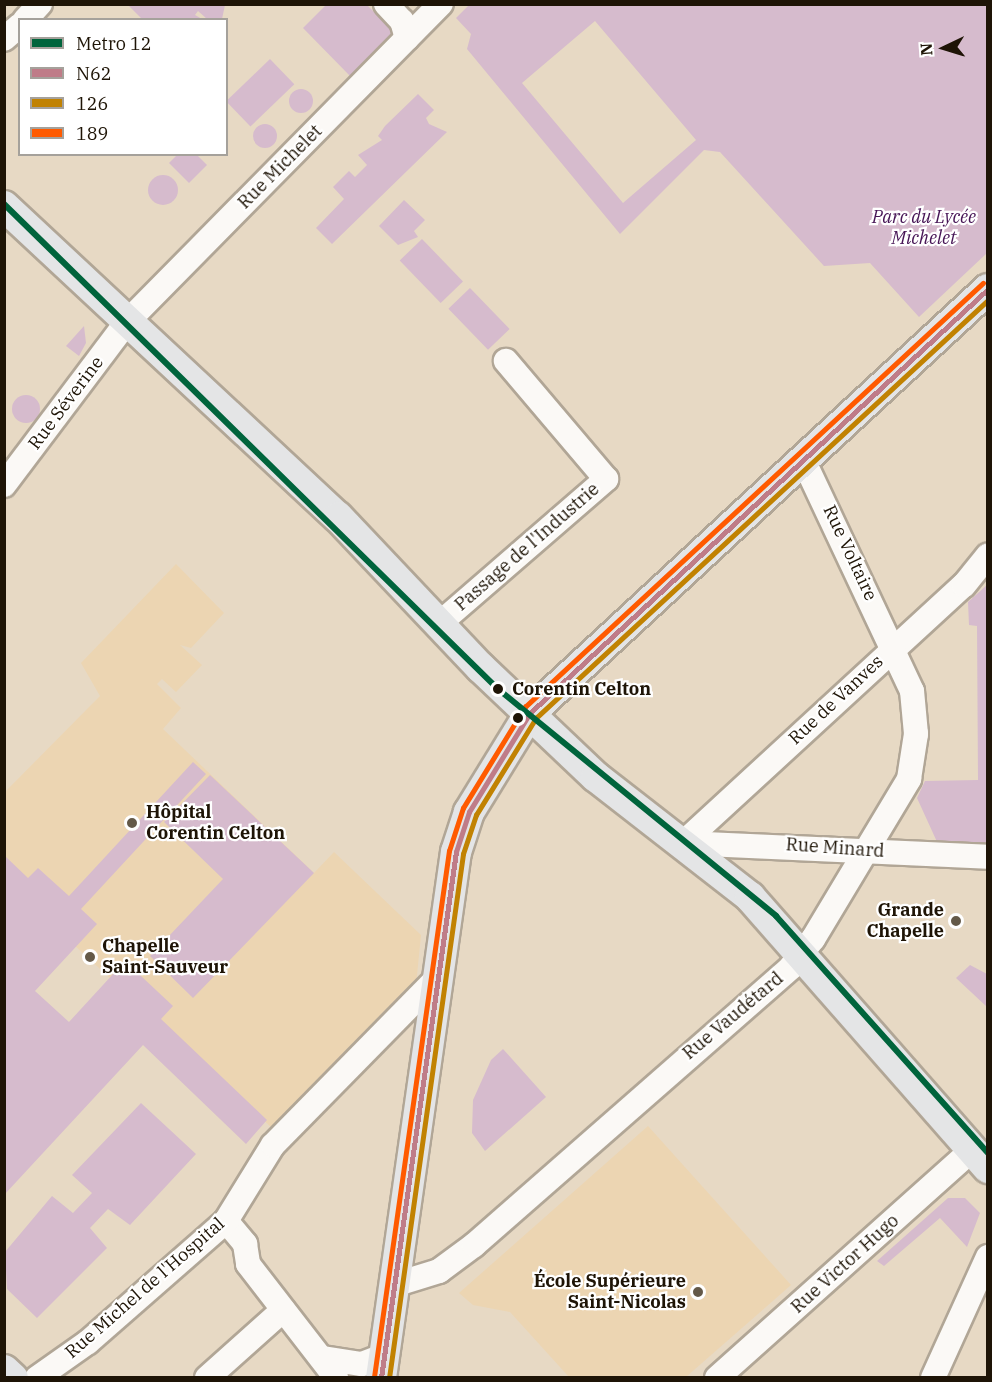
<!DOCTYPE html>
<html>
<head>
<meta charset="utf-8">
<style>
	body { margin:0 }
	#map { position:relative; width:992px; height:1382px; overflow:hidden; background:#e7d9c4; font-family:"IBM Plex Serif",serif }
	div>[style] { position:absolute }
	[style*='--x'] { left:calc(var(--x)*1px); top:calc(var(--y)*1px); width:calc(var(--w)*1px); rotate:calc(var(--a)*1deg) }
	.built>* { inset:0; background:#ecd5b2 }
	.green>* { inset:0; background:#d6bbcd; transform-origin:0 0 }
	.round { border-radius:50% }
	.roads { filter:drop-shadow(2px 0 #b1a696) drop-shadow(-2px 0 #b1a696) drop-shadow(0 2px #b1a696) drop-shadow(0 -2px #b1a696) }
	.minor>* { height:24px; margin:-12px; padding:0 12px; transform-origin:12px; border-radius:12px; background:#fbf9f6 }
	.major>* { height:30px; margin:-15px; padding:0 15px; transform-origin:15px; border-radius:15px; background:#e4e5e6 }
	.bus-1>* { height:4.5px; margin:-2.25px; padding:0 2.25px; transform-origin:2.25px; border-radius:2.25px; background:#bf7c88 }
	.bus-2>* { height:4.5px; margin:-2.25px; padding:0 2.25px; transform-origin:2.25px; border-radius:2.25px; background:#c18202 }
	.bus-3>* { height:4.5px; margin:-2.25px; padding:0 2.25px; transform-origin:2.25px; border-radius:2.25px; background:#ff5a00 }
	.metro-1>* { height:6px; margin:-3px; padding:0 3px; transform-origin:3px; border-radius:3px; background:#00643c }
	.dots>* { width:16px; height:16px; translate:-50% -50%; box-sizing:border-box; border:3px solid #fff; border-radius:50% }
	span { translate:-50% -50%; white-space:nowrap; text-align:center; line-height:1.15; -webkit-text-stroke:4.5px #fff; paint-order:stroke }
	.street-label { font-size:18px; color:#1e1406 }
	.park-label { font-size:18px; color:#461455; font-style:italic }
	.stop-label { font-size:18px; color:#1e1406; font-weight:700 }
	.left { translate:0 -50%; text-align:left }
	.poi-label { font-size:18px; color:#1e1406; font-weight:700 }
	.right { translate:-100% -50%; text-align:right }
	.frame { position:absolute; inset:0; border:6px solid #1e1406; pointer-events:none }
	.legend { position:absolute; left:18px; top:18px; width:210px; height:138px; box-sizing:border-box; background:#fff; border:2px solid #a5a19b; margin:0; padding:8px 10px; list-style:none; font-size:18px; color:#1e1406 }
	.legend li { display:flex; align-items:center; gap:12px; height:30px }
	.legend b { width:30px; border:2px solid #a5a19b }
	.north { position:absolute; left:914px; top:18px; width:60px; height:60px; -webkit-text-stroke:4px #fff; paint-order:stroke; rotate:266deg; font-size:16px; font-weight:700; line-height:24px; text-align:center; color:#1e1406 }
	.north::after { content:''; display:block; margin:auto; width:21px; height:27px; background:#1e1406; clip-path:polygon(50% 0,100% 100%,50% 72%,0 100%) }
</style>
</head>
<body>
<div id="map">
	<div class="built">
		<i style="clip-path:polygon(176px 564px,224px 613px,191px 648px,180px 645px,202px 665px,176px 692px,162px 679px,157px 684px,181px 708px,163px 729px,314px 873px,334px 852px,421px 935px,416px 985px,272px 1128px,5px 881px,4px 793px,100px 696px,81px 663px)"></i>
		<i style="clip-path:polygon(648px 1126px,791px 1285px,686px 1377px,569px 1377px,510px 1312px,473px 1305px,459px 1293px)"></i>
	</div>
	<div class="green">
		<i style="clip-path:polygon(225px 5px,222px 19px,207px 19px,198px 11px,195px 15px,202px 19px,143px 20px,128px 5px)"></i>
		<i style="clip-path:polygon(326px 5px,367px 5px,391px 29px,391px 38px,351px 77px,303px 28px)"></i>
		<i style="clip-path:polygon(evenodd,469px 5px,987px 5px,987px 253px,919px 317px,870px 263px,824px 266px,720px 152px,704px 150px,620px 234px,467px 49px,471px 34px,456px 18px,469px 5px,595px 21px,696px 140px,623px 203px,522px 83px,595px 21px)"></i>
		<i style="left:270px;top:59px;width:35px;height:61px;rotate:46deg"></i>
		<i class="round" style="left:289px;top:89px;width:24px;height:24px"></i>
		<i style="clip-path:polygon(418px 94px,434px 110px,426px 118px,429px 124px,447px 132px,332px 244px,316px 228px,344px 199px,333px 187px,349px 171px,355px 177px,367px 165px,358px 155px,382px 140px,378px 136px,385px 126px)"></i>
		<i class="round" style="left:253px;top:124px;width:24px;height:24px"></i>
		<i style="clip-path:polygon(177px 155px,197px 155px,207px 165px,189px 183px,169px 163px)"></i>
		<i class="round" style="left:148px;top:175px;width:30px;height:30px"></i>
		<i style="clip-path:polygon(404px 200px,425px 220px,414px 231px,418px 237px,398px 245px,379px 226px)"></i>
		<i style="left:422px;top:239px;width:59px;height:31px;rotate:46deg"></i>
		<i style="left:470px;top:288px;width:57px;height:30px;rotate:46deg"></i>
		<i style="clip-path:polygon(84px 326px,86px 343px,79px 356px,66px 346px)"></i>
		<i class="round" style="left:12px;top:395px;width:28px;height:28px"></i>
		<i style="clip-path:polygon(987px 585px,987px 847px,938px 844px,917px 798px,925px 781px,978px 780px,977px 626px,969px 625px,968px 602px)"></i>
		<i style="clip-path:polygon(193px 762px,206px 774px,81px 909px,97px 924px,35px 991px,69px 1022px,125px 961px,173px 1006px,161px 1019px,267px 1120px,246px 1144px,143px 1045px,5px 1194px,5px 856px,28px 878px,38px 868px,69px 896px)"></i>
		<i style="clip-path:polygon(210px 775px,314px 873px,193px 998px,150px 956px,223px 879px,164px 822px)"></i>
		<i style="clip-path:polygon(970px 965px,987px 974px,987px 1007px,956px 978px)"></i>
		<i style="clip-path:polygon(503px 1049px,546px 1097px,485px 1151px,472px 1133px,473px 1100px,491px 1060px)"></i>
		<i style="clip-path:polygon(141px 1103px,196px 1154px,130px 1225px,108px 1209px,90px 1228px,107px 1248px,37px 1318px,7px 1289px,5px 1252px,52px 1196px,73px 1213px,92px 1193px,72px 1175px)"></i>
		<i style="clip-path:polygon(948px 1198px,965px 1198px,980px 1213px,967px 1247px,940px 1218px,884px 1266px,877px 1261px)"></i>
	</div>
	<div class="roads">
		<div class="minor">
			<i style="--x:386;--y:4;--w:23;--a:47"></i>
			<i style="--x:402;--y:21;--w:18;--a:74"></i>
			<i style="--x:25;--y:20;--w:22;--a:-47"></i>
			<i style="--x:4;--y:39;--w:21;--a:-41"></i>
			<i style="--x:4;--y:485;--w:204;--a:-53"></i>
			<i style="--x:127;--y:322;--w:447;--a:-45.4"></i>
			<i style="--x:440;--y:623;--w:220;--a:-40.9"></i>
			<i style="--x:606;--y:479;--w:155;--a:-130.3"></i>
			<i style="--x:683;--y:843;--w:381;--a:-42.6"></i>
			<i style="--x:964;--y:585;--w:38;--a:-51"></i>
			<i style="--x:683;--y:843;--w:305;--a:2.6"></i>
			<i style="--x:226;--y:1221;--w:30;--a:50"></i>
			<i style="--x:245;--y:1244;--w:20;--a:81"></i>
			<i style="--x:248;--y:1264;--w:144;--a:52.3"></i>
			<i style="--x:397;--y:1284;--w:44;--a:-17.2"></i>
			<i style="--x:439;--y:1271;--w:44;--a:-36.6"></i>
			<i style="--x:474;--y:1245;--w:422;--a:-41.2"></i>
			<i style="--x:791;--y:967;--w:36;--a:-52"></i>
			<i style="--x:813;--y:939;--w:187;--a:-59"></i>
			<i style="--x:909;--y:779;--w:46;--a:-81.2"></i>
			<i style="--x:916;--y:734;--w:43;--a:-95.3"></i>
			<i style="--x:912;--y:691;--w:256;--a:-115.2"></i>
			<i style="--x:323;--y:1358;--w:39;--a:9"></i>
			<i style="--x:362;--y:1364;--w:25;--a:-21"></i>
			<i style="--x:37;--y:1378;--w:62;--a:-35.2"></i>
			<i style="--x:88;--y:1342;--w:184;--a:-41.2"></i>
			<i style="--x:226;--y:1221;--w:89;--a:-58.3"></i>
			<i style="--x:273;--y:1145;--w:234;--a:-45.5"></i>
			<i style="--x:207;--y:1378;--w:102;--a:-41.8"></i>
			<i style="--x:717;--y:1378;--w:342;--a:-41.8"></i>
			<i style="--x:933;--y:1378;--w:133;--a:-65.6"></i>
		</div>
		<div class="major">
			<i style="--x:4;--y:206;--w:456;--a:43"></i>
			<i style="--x:338;--y:517;--w:208;--a:46.6"></i>
			<i style="--x:481;--y:668;--w:158;--a:43.5"></i>
			<i style="--x:596;--y:777;--w:195;--a:37.9"></i>
			<i style="--x:750;--y:897;--w:361;--a:48.7"></i>
			<i style="--x:4;--y:1370;--w:12;--a:42"></i>
			<i style="--x:381;--y:1378;--w:531;--a:-81.89"></i>
			<i style="--x:456;--y:852;--w:42;--a:-72"></i>
			<i style="--x:469;--y:812;--w:116;--a:-58.4"></i>
			<i style="--x:530;--y:713;--w:624;--a:-42.79"></i>
		</div>
	</div>
	<div class="bus-1">
		<i style="--x:381;--y:1378;--w:531;--a:-81.89"></i>
		<i style="--x:456;--y:852;--w:42;--a:-72"></i>
		<i style="--x:469;--y:812;--w:116;--a:-58.4"></i>
		<i style="--x:530;--y:713;--w:624;--a:-42.79"></i>
	</div>
	<div class="bus-2">
		<i style="--x:389;--y:1378;--w:529;--a:-81.96"></i>
		<i style="--x:463;--y:854;--w:41;--a:-71.6"></i>
		<i style="--x:476;--y:815;--w:114;--a:-58.3"></i>
		<i style="--x:536;--y:718;--w:616;--a:-42.76"></i>
	</div>
	<div class="bus-3">
		<i style="--x:374;--y:1377;--w:531;--a:-81.89"></i>
		<i style="--x:449;--y:851;--w:45;--a:-72"></i>
		<i style="--x:463;--y:808;--w:119;--a:-58.5"></i>
		<i style="--x:525;--y:707;--w:624;--a:-42.79"></i>
	</div>
	<div class="metro-1">
		<i style="--x:4;--y:204;--w:692;--a:44.47"></i>
		<i style="--x:498;--y:689;--w:359;--a:39.2"></i>
		<i style="--x:776;--y:916;--w:318;--a:48.2"></i>
	</div>
	<div class="dots">
		<i style="left:498px;top:689px;background:#1e1406"></i>
		<i style="left:518px;top:718px;background:#1e1406"></i>
		<i style="left:132px;top:823px;background:#645948"></i>
		<i style="left:956px;top:921px;background:#645948"></i>
		<i style="left:90px;top:957px;background:#645948"></i>
		<i style="left:698px;top:1292px;background:#645948"></i>
	</div>
	<div class="street-label">
		<span style="left:280px;top:167px;rotate:-45deg">Rue Michelet</span>
		<span style="left:66px;top:403px;rotate:-53deg">Rue Séverine</span>
		<span style="left:527px;top:547px;rotate:-41deg">Passage de l'Industrie</span>
		<span style="left:850px;top:553px;rotate:65deg">Rue Voltaire</span>
		<span style="left:836px;top:700px;rotate:-43deg">Rue de Vanves</span>
		<span style="left:835px;top:848px;rotate:4deg">Rue Minard</span>
		<span style="left:733px;top:1016px;rotate:-40deg">Rue Vaudétard</span>
		<span style="left:845px;top:1264px;rotate:-42deg">Rue Victor Hugo</span>
		<span style="left:145px;top:1288px;rotate:-41deg">Rue Michel de l'Hospital</span>
	</div>
	<div class="park-label">
		<span style="left:924px;top:228px">Parc du Lycée<br>Michelet</span>
	</div>
	<div class="stop-label">
		<span class="left" style="left:512px;top:689px">Corentin Celton</span>
	</div>
	<div class="poi-label">
		<span class="left" style="left:146px;top:823px">Hôpital<br>Corentin Celton</span>
		<span class="right" style="left:944px;top:921px">Grande<br>Chapelle</span>
		<span class="left" style="left:102px;top:957px">Chapelle<br>Saint-Sauveur</span>
		<span class="right" style="left:686px;top:1292px">École Supérieure<br>Saint-Nicolas</span>
	</div>
	<div class="frame"></div>
	<ul class="legend">
	<li><b style="height:8px;background:#00643c"></b>Metro 12</li>
	<li><b style="height:8px;background:#bf7c88"></b>N62</li>
	<li><b style="height:8px;background:#c18202"></b>126</li>
	<li><b style="height:8px;background:#ff5a00"></b>189</li>
	</ul>
	<div class="north">N</div>
</div>
</body>
</html>
